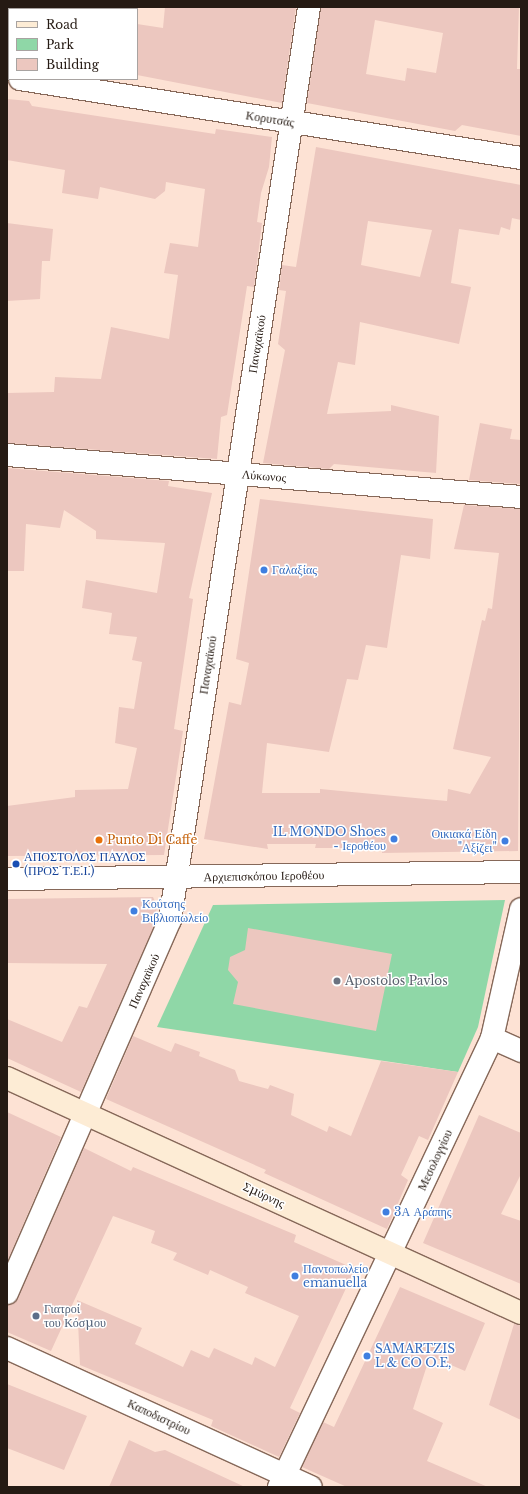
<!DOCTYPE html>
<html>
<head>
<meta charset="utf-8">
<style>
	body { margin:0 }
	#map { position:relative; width:528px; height:1494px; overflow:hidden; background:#fde2d4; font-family:"Libre Baskerville",serif }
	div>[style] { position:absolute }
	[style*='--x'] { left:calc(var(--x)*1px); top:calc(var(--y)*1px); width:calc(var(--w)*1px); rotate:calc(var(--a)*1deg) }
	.green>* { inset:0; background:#8fd7a7 }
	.building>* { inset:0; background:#ecc7bf }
	.roads { filter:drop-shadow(1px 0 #866859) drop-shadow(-1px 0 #866859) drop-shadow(0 1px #866859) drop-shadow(0 -1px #866859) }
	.minor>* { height:22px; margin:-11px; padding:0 11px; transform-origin:11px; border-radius:11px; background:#fff }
	.tertiary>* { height:22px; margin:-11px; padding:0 11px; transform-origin:11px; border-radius:11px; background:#fff }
	.secondary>* { height:22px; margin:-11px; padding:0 11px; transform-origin:11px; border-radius:11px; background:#fdecd5 }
	.dots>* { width:11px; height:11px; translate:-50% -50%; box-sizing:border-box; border:2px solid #fff; border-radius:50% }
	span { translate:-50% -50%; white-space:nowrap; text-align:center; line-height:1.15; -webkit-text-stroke:3px #fff; paint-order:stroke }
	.street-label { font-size:12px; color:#251a13 }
	.shop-label { font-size:12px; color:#366cbe }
	.left { translate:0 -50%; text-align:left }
	.right { translate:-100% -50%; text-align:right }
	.food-label { font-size:12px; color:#c56008 }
	.transit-label { font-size:12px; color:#164399 }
	.worship-label { font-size:12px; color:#5b616d }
	.service-label { font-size:12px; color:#4e5e75 }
	.frame { position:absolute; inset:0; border:8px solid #251a13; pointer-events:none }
	.legend { position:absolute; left:8px; top:8px; width:130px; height:72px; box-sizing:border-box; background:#fff; border:1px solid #a8a3a1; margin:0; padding:5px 7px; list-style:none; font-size:12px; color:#251a13 }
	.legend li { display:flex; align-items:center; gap:8px; height:20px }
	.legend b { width:20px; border:1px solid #a8a3a1 }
</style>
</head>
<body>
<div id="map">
	<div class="green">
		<i style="clip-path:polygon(505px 900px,478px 1027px,458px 1072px,157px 1027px,213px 905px)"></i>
	</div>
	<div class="building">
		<i style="clip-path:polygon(165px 7px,296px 7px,282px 103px,137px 75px,137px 24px,163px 28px)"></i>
		<i style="clip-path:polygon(evenodd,321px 7px,519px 7px,517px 69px,521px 69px,521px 136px,462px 125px,455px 131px,307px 103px,321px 7px,375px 20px,443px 33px,436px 73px,407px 68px,405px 81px,366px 74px,375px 20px)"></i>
		<i style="clip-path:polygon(7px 99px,29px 101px,32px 106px,215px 134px,216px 129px,272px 137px,269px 167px,261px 193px,257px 222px,262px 223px,254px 287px,247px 286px,227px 415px,221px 417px,217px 459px,7px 443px,7px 393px,54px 392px,55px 377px,101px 379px,111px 327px,169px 339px,178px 275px,164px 273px,170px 243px,198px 247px,205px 189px,166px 182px,165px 191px,155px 199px,100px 187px,98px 199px,62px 193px,65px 170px,7px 160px)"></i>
		<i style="clip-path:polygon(evenodd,316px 147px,521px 185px,521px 220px,512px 218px,510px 230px,501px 227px,499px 235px,459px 229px,451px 283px,471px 287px,459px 344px,360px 322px,355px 365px,338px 362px,327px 414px,391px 411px,391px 405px,439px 416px,436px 473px,334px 464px,329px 469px,263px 463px,285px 350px,278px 344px,286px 291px,279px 290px,282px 265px,296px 267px,316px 147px,368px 221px,432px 230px,420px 277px,361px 265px,368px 221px)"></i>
		<i style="clip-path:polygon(7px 223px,53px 229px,50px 261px,42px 261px,40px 299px,7px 301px)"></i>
		<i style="clip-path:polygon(480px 423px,512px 429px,510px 439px,521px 440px,521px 484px,469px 480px)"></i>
		<i style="clip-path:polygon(7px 468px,169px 481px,168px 486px,212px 493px,189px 598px,193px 599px,174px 729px,183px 731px,164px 855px,7px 856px,7px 806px,75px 797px,75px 790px,128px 789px,137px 748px,115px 743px,119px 707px,134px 709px,142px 662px,132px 660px,137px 637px,109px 634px,112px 613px,82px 608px,86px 580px,157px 593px,165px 543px,96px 539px,96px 531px,64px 510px,60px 528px,26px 524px,24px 571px,7px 571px)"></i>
		<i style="clip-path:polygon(260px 499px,433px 519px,430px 559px,401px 555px,387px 648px,366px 645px,358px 680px,347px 679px,329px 752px,267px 743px,262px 793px,320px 793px,320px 789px,447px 801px,448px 789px,470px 794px,491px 757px,453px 749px,482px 620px,485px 621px,488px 608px,492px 609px,499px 553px,454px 549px,464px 505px,521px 509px,518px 851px,382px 853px,382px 848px,315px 848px,316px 844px,267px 844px,268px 849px,204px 839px,229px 702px,241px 705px,249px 663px,236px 659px)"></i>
		<i style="clip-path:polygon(153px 897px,157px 906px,154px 926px,81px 1092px,7px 1058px,7px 1019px,62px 1042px,79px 1006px,87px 1008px,107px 964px,7px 963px,7px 899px)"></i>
		<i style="clip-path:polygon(248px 928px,392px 954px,376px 1031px,233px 1004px,238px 982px,228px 970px,230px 957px,245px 950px)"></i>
		<i style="clip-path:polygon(133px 1036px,171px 1052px,175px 1043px,200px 1052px,199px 1056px,235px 1070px,239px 1081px,268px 1089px,270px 1085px,294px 1094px,291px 1115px,327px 1132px,329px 1126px,351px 1136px,381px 1061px,458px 1072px,428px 1140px,419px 1136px,401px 1175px,408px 1180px,387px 1229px,264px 1173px,266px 1170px,106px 1099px)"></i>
		<i style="clip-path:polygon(7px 1112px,61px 1137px,7px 1262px)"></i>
		<i style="clip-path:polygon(479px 1115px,521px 1133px,521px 1174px,501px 1214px,521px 1221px,521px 1284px,423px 1243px)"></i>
		<i style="clip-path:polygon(84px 1148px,131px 1171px,133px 1167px,296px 1235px,294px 1242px,355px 1269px,290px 1408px,300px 1413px,279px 1457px,211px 1426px,213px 1420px,80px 1365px,77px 1300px,142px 1328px,135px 1344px,183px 1367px,191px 1350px,209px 1358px,214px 1348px,252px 1365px,255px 1357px,275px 1367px,299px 1316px,245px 1293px,248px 1287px,210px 1270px,208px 1275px,173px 1260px,177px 1253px,151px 1243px,155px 1231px,113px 1216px,51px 1351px,7px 1332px,7px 1305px,18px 1298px)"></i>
		<i style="clip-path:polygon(400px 1287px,485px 1323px,465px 1371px,430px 1356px,413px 1409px,443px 1423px,427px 1461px,488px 1487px,347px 1487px,302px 1467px,323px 1422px,334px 1427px)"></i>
		<i style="clip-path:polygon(514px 1324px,521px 1325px,521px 1420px,489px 1405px)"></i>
		<i style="clip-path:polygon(7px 1384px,87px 1416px,64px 1470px,7px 1448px)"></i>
		<i style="clip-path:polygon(129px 1440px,155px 1452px,165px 1450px,245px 1487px,109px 1487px)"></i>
	</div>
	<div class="roads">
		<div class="minor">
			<i style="--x:20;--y:79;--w:507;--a:8.96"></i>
			<i style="--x:7;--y:455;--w:516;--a:4.67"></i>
			<i style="--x:492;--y:1038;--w:32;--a:24"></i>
			<i style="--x:7;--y:1293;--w:407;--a:-66.4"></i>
			<i style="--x:170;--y:920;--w:924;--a:-81.34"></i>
			<i style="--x:7;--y:1348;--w:334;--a:24.6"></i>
			<i style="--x:279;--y:1487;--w:497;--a:-64.6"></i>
			<i style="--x:492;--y:1038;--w:132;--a:-77.3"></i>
		</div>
		<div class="tertiary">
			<i style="--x:7;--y:879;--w:514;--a:-0.78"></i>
		</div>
		<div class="secondary">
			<i style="--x:7;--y:1078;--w:565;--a:24.57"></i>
		</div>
	</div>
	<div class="dots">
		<i style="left:264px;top:570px;background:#3f7fe0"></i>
		<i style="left:394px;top:839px;background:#3f7fe0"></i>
		<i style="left:99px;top:840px;background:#e8710a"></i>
		<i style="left:505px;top:841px;background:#3f7fe0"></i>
		<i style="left:16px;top:864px;background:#1a4fb4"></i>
		<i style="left:134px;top:911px;background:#3f7fe0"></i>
		<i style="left:337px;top:981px;background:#6b7280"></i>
		<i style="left:386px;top:1212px;background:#3f7fe0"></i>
		<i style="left:295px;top:1276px;background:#3f7fe0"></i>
		<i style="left:36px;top:1316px;background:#5c6f8a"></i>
		<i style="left:367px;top:1356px;background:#3f7fe0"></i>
	</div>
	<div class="street-label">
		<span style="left:270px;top:119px;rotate:9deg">Κορυτσάς</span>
		<span style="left:257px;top:344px;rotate:-81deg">Παναχαϊκού</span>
		<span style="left:264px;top:476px;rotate:5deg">Λύκωνος</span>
		<span style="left:208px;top:665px;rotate:-81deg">Παναχαϊκού</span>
		<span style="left:264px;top:876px;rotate:-1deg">Αρχιεπισκόπου Ιεροθέου</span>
		<span style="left:144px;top:981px;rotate:-66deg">Παναχαϊκού</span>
		<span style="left:435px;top:1160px;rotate:-65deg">Μεσολογγίου</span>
		<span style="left:264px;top:1195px;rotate:25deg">Σμύρνης</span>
		<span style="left:159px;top:1417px;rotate:25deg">Καποδιστρίου</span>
	</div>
	<div class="shop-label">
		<span class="left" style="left:272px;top:570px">Γαλαξίας</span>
		<span class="right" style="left:386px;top:839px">IL MONDO Shoes<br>- Ιεροθέου</span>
		<span class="right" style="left:497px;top:841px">Οικιακά Είδη<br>"Αξίζει"</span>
		<span class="left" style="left:142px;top:911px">Κούτσης<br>Βιβλιοπωλείο</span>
		<span class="left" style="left:394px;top:1212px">3Α Αράπης</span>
		<span class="left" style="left:303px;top:1276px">Παντοπωλείο<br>emanuella</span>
		<span class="left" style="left:375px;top:1356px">SAMARTZIS<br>L &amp; CO O.E,</span>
	</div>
	<div class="food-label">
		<span class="left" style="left:107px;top:840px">Punto Di Caffe</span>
	</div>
	<div class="transit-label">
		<span class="left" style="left:24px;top:864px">ΑΠΟΣΤΟΛΟΣ ΠΑΥΛΟΣ<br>(ΠΡΟΣ Τ.Ε.Ι.)</span>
	</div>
	<div class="worship-label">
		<span class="left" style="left:345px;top:981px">Apostolos Pavlos</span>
	</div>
	<div class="service-label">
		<span class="left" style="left:44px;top:1316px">Γιατροί<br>του Κόσμου</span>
	</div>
	<div class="frame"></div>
	<ul class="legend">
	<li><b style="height:5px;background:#fdecd5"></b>Road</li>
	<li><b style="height:11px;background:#8fd7a7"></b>Park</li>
	<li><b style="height:11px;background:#ecc7bf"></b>Building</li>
	</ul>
</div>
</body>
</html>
